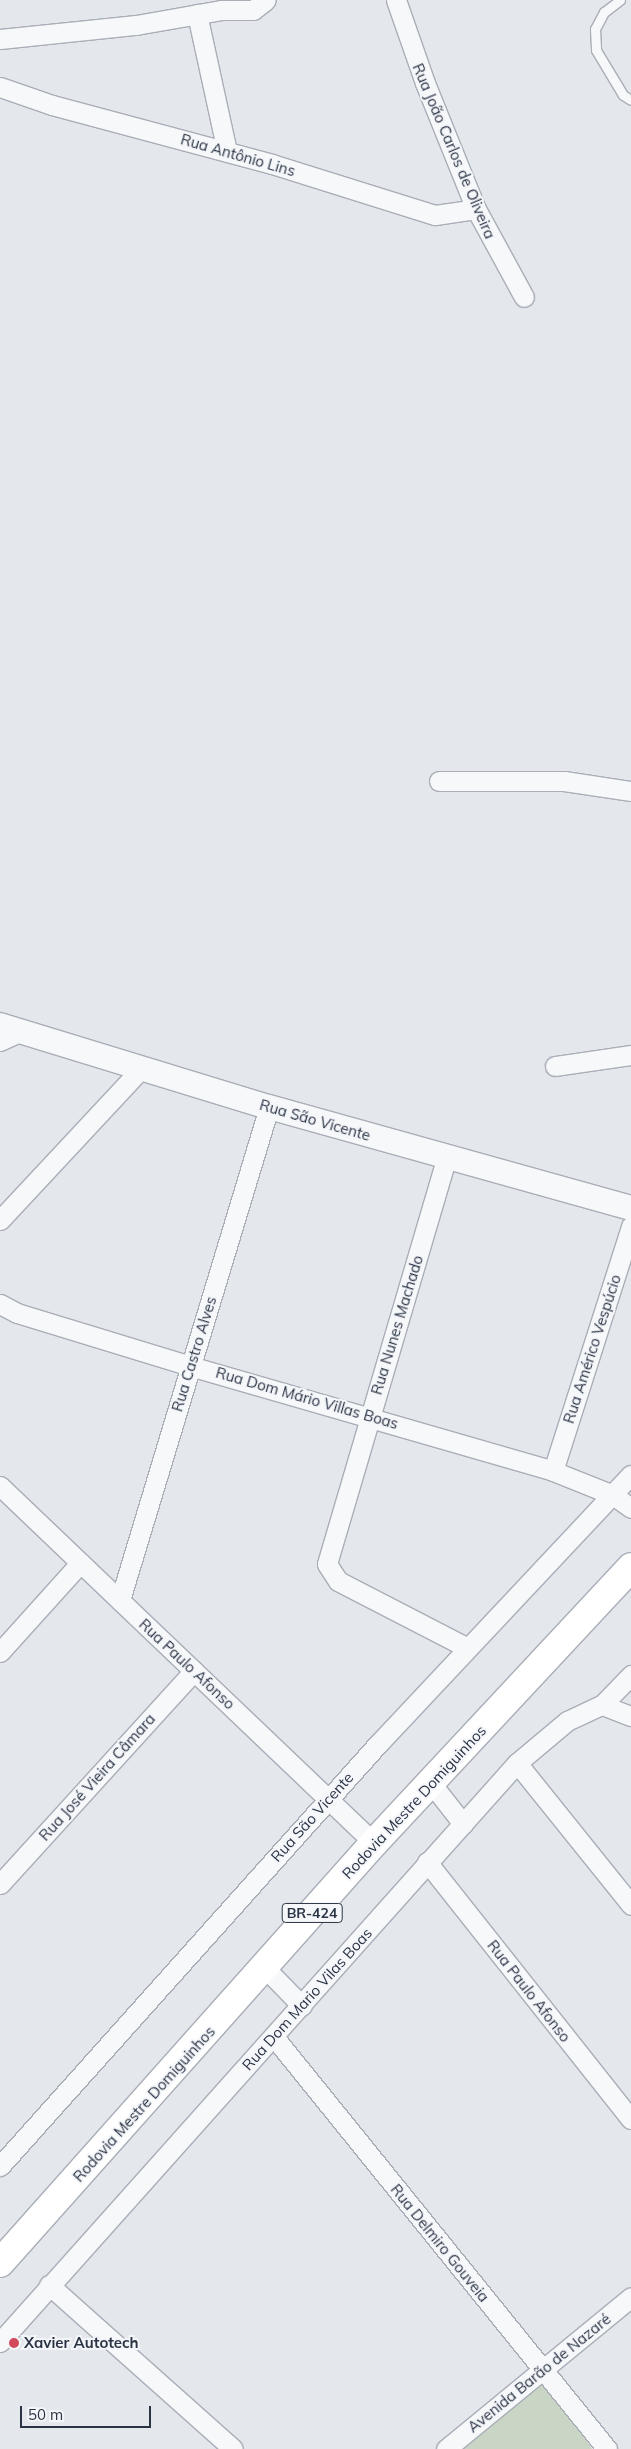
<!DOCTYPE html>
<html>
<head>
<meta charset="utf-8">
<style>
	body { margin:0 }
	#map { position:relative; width:631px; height:2449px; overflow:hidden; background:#e4e7ec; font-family:Mulish,sans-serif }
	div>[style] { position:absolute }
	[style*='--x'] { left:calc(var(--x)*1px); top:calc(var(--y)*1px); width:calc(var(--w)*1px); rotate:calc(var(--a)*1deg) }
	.green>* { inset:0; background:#c9d6c5 }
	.roads { filter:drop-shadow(1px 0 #a9aeb7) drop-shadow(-1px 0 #a9aeb7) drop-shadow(0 1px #a9aeb7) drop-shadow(0 -1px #a9aeb7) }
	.service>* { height:9px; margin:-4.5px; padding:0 4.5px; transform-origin:4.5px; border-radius:4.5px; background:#f7f8fa }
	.minor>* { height:19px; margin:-9.5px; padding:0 9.5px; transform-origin:9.5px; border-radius:9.5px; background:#f7f8fa }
	.tertiary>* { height:24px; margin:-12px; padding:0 12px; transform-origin:12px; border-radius:12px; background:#f7f8fa }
	.primary>* { height:28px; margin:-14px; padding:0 14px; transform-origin:14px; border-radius:14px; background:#fff }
	.dots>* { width:14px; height:14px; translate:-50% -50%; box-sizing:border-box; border:2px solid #f4f6f9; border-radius:50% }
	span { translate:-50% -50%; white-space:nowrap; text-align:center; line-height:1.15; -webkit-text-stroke:4px #f4f6f9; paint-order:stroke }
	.shield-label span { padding:1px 4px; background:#f4f6f9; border:1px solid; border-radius:4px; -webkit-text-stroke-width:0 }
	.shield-label { font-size:14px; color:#2b3445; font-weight:700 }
	.street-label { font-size:15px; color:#2b3445 }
	.poi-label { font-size:15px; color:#2b3445; font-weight:700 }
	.left { translate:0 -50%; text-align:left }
	.scale { position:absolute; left:20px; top:2406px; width:131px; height:22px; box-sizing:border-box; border:2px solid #2b3445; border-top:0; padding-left:6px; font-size:15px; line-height:18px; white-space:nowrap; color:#2b3445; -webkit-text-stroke:4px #f4f6f9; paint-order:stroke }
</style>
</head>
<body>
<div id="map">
	<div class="green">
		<i style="clip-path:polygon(544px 2379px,592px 2449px,452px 2449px)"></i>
	</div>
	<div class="roads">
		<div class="service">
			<i style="--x:620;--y:0;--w:20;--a:143"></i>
			<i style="--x:604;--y:12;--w:19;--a:118"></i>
			<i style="--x:595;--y:29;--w:21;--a:87"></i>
			<i style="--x:596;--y:50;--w:52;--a:59"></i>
			<i style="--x:623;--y:95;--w:9;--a:32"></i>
		</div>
		<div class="minor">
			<i style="--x:396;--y:0;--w:88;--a:70.7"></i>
			<i style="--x:425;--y:83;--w:136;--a:68"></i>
			<i style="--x:476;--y:209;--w:100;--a:61.4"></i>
			<i style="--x:197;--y:14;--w:141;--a:77.7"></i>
			<i style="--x:0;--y:39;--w:137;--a:-5.9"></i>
			<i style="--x:136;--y:25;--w:86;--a:-10"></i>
			<i style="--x:221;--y:10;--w:32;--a:0"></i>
			<i style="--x:253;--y:10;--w:16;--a:-38"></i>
			<i style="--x:0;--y:87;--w:55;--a:19.1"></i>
			<i style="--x:52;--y:105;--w:228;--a:15"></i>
			<i style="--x:272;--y:164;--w:171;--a:17.4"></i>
			<i style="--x:435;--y:215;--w:41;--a:-8.3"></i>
			<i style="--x:439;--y:781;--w:125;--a:0"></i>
			<i style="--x:564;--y:781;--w:68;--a:8.5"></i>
			<i style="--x:0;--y:1041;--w:23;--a:-25"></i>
			<i style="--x:555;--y:1066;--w:77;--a:-8.2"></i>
			<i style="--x:447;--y:1156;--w:425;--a:106.4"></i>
			<i style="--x:327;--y:1564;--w:20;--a:57"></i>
			<i style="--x:338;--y:1581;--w:146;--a:27.3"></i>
			<i style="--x:0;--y:1220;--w:207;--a:-47"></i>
			<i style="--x:0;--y:1304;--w:19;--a:28"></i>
			<i style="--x:17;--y:1313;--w:181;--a:17"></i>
			<i style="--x:190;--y:1366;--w:378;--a:16.1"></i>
			<i style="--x:553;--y:1471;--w:65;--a:21.8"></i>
			<i style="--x:613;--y:1495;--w:22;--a:36"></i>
			<i style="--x:553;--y:1471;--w:257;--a:-72.3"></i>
			<i style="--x:0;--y:1486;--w:517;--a:43.67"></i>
			<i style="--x:120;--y:1600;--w:515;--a:-73.18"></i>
			<i style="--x:0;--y:1652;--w:120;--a:-48"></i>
			<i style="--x:602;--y:1705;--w:31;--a:21"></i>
			<i style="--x:517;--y:1763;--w:182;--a:51.2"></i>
			<i style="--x:431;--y:1783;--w:52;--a:52"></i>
			<i style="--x:427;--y:1862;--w:328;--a:51.6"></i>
			<i style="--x:0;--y:1884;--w:288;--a:-47.7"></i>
			<i style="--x:264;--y:1967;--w:54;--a:45.7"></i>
			<i style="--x:274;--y:2037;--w:530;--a:51.05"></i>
			<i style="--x:0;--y:2166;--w:567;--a:-48.15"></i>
			<i style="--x:378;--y:1744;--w:369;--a:-46.8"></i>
			<i style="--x:49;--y:2285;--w:246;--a:41.7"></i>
			<i style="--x:0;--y:2342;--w:776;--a:-48.24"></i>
			<i style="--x:517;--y:1763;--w:65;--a:-40"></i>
			<i style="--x:567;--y:1721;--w:38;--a:-25"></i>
			<i style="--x:602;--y:1705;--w:42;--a:-46"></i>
			<i style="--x:446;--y:2449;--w:239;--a:-39.4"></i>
		</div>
		<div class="tertiary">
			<i style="--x:0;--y:1025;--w:281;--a:17"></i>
			<i style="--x:269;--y:1107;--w:376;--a:15.6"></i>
		</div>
		<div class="primary">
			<i style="--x:0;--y:2263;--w:562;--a:-48.32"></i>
			<i style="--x:374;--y:1843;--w:377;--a:-47"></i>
		</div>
	</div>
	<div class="dots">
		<i style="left:14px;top:2343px;background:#d1495b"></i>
	</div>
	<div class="shield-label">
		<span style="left:312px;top:1913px">BR-424</span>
	</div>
	<div class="street-label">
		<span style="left:454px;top:151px;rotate:67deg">Rua João Carlos de Oliveira</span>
		<span style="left:238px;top:155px;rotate:16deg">Rua Antônio Lins</span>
		<span style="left:315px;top:1120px;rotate:16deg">Rua São Vicente</span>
		<span style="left:397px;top:1325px;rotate:-73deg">Rua Nunes Machado</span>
		<span style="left:592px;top:1349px;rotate:-72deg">Rua Américo Vespúcio</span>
		<span style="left:194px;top:1354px;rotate:-73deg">Rua Castro Alves</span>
		<span style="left:307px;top:1398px;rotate:16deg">Rua Dom Mário Villas Boas</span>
		<span style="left:187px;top:1664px;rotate:43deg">Rua Paulo Afonso</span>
		<span style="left:97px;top:1777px;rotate:-48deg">Rua José Vieira Câmara</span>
		<span style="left:414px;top:1802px;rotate:-47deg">Rodovia Mestre Domiguinhos</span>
		<span style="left:312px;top:1817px;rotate:-48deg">Rua São Vicente</span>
		<span style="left:529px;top:1991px;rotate:52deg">Rua Paulo Afonso</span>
		<span style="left:307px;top:1999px;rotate:-48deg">Rua Dom Mario Vilas Boas</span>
		<span style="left:144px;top:2104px;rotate:-48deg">Rodovia Mestre Domiguinhos</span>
		<span style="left:440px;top:2243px;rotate:51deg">Rua Delmiro Gouveia</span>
		<span style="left:539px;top:2373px;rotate:-39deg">Avenida Barão de Nazaré</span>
	</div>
	<div class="poi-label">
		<span class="left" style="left:24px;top:2343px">Xavier Autotech</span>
	</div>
	<div class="scale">50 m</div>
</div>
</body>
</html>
